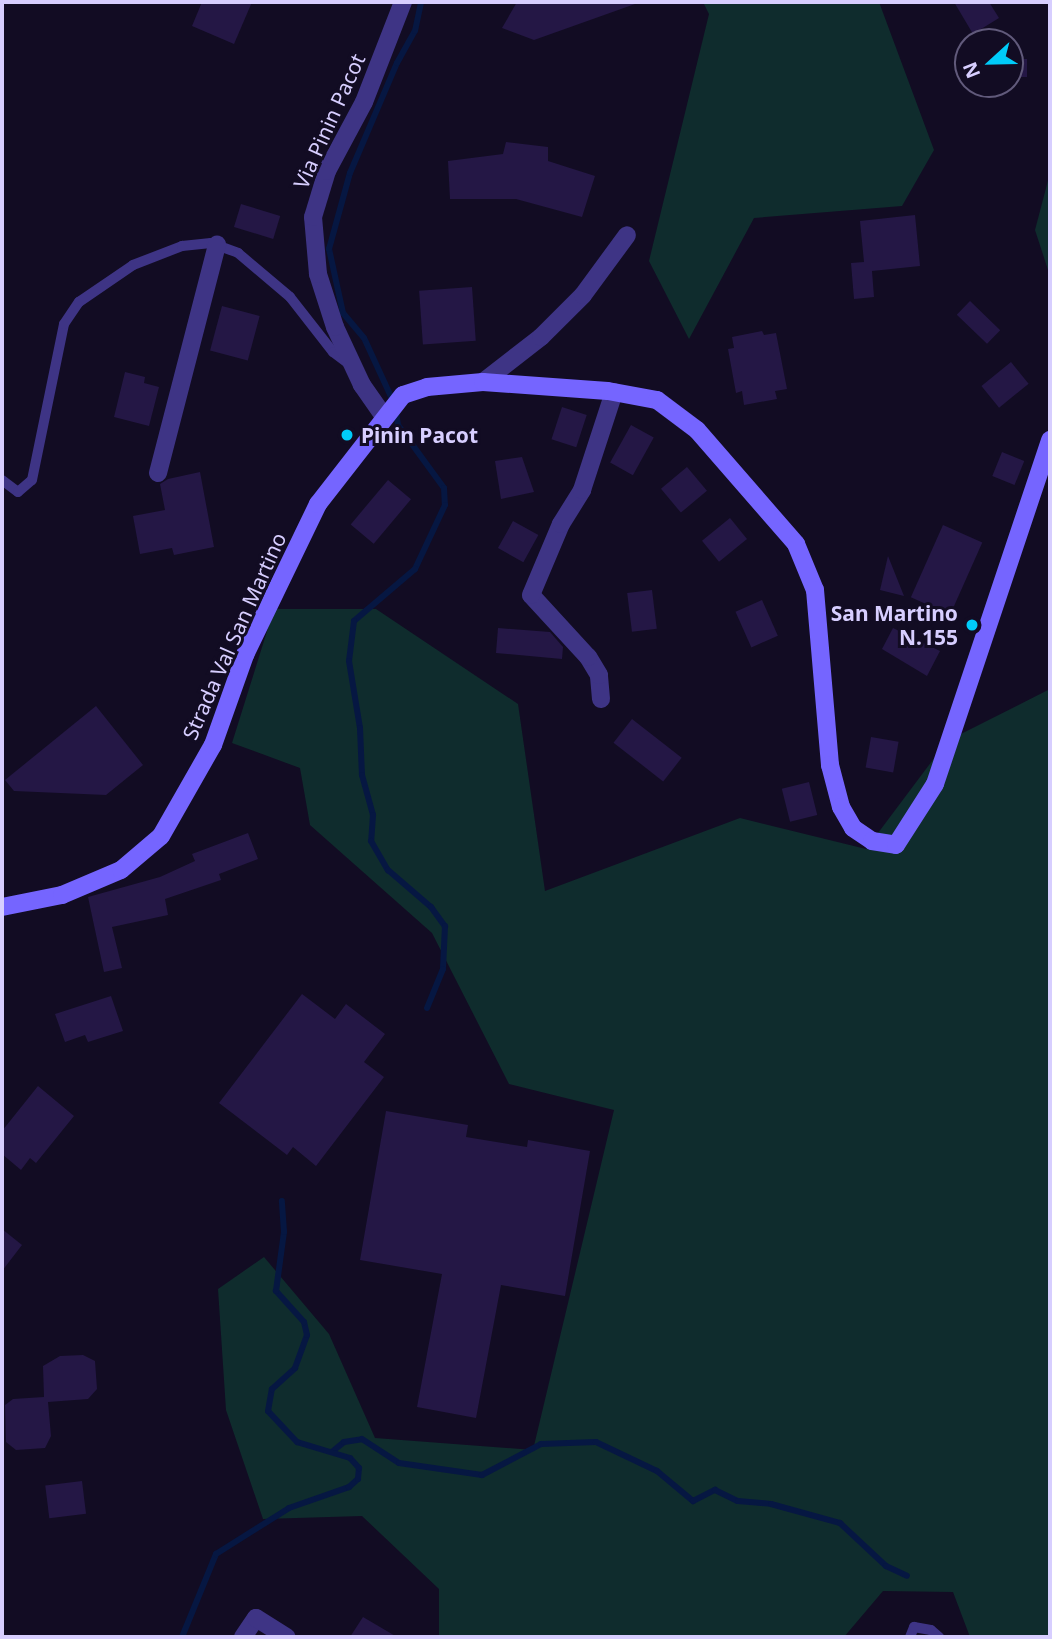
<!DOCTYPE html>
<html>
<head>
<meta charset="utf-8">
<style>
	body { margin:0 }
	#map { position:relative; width:1052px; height:1639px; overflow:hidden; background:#120c23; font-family:"Noto Sans",sans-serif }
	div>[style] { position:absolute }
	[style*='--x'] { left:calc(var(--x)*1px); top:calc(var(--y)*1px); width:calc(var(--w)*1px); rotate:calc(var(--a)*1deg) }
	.green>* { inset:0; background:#0f2c2d }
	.stream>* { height:6px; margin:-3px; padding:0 3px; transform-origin:3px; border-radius:3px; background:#061742 }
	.building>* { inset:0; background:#241745; transform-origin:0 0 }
	.lane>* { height:10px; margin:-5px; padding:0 5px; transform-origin:5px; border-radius:5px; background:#3e3485 }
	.street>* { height:18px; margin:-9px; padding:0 9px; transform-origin:9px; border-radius:9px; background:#3e3485 }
	.secondary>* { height:18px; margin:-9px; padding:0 9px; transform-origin:9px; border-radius:9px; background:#7565ff }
	.dots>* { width:19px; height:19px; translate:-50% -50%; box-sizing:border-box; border:4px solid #120c23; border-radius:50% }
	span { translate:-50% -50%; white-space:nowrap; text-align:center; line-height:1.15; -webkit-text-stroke:6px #120c23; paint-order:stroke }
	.street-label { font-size:21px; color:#d7ceff }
	.poi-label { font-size:21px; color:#d7ceff; font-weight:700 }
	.left { translate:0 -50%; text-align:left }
	.right { translate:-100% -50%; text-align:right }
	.frame { position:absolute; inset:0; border:4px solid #d7ceff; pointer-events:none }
	.north { position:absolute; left:954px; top:28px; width:70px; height:70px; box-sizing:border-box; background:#120c23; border:2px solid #615a7b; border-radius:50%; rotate:248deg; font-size:19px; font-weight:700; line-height:28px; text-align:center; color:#d7ceff }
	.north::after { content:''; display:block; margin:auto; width:24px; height:32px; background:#00cbf9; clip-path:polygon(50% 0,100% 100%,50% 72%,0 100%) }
</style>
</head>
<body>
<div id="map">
	<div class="green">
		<i style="clip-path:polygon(703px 2px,879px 2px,934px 150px,902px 206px,754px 218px,689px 339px,649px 261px,709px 14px)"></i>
		<i style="clip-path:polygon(1050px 173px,1050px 276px,1035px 230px)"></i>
		<i style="clip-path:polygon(274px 609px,376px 609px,518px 704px,545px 891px,740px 818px,866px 849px,947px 741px,1050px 689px,1050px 1637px,970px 1637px,953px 1592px,883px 1591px,844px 1637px,439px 1637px,439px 1589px,362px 1516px,263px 1519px,226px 1410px,218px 1289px,264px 1257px,329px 1334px,375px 1438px,533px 1450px,614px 1110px,509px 1084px,432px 933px,310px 825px,300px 768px,232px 743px)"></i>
	</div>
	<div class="stream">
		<i style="--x:393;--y:401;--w:69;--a:-114.7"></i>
		<i style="--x:364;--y:338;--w:33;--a:-130"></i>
		<i style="--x:343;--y:313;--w:66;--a:-102.3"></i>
		<i style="--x:329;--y:249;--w:79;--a:-74.6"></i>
		<i style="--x:350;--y:173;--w:120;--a:-66.9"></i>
		<i style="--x:397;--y:63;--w:37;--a:-61"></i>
		<i style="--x:415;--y:31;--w:30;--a:-78"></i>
		<i style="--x:396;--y:412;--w:13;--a:81"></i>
		<i style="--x:398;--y:425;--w:78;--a:53.9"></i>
		<i style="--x:444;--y:488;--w:17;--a:87"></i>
		<i style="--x:445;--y:505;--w:71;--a:115.1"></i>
		<i style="--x:415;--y:569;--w:80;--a:139.6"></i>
		<i style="--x:354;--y:621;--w:40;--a:97.1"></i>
		<i style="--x:349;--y:661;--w:68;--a:80.7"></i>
		<i style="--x:360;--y:728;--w:47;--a:87.6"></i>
		<i style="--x:362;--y:775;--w:41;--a:74.6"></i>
		<i style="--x:373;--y:815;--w:26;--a:94"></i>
		<i style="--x:371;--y:841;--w:34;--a:60"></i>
		<i style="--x:388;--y:870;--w:57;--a:40.7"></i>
		<i style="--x:431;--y:907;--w:24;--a:54"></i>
		<i style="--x:445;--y:926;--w:43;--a:92.7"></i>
		<i style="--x:443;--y:969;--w:42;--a:112.3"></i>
		<i style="--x:333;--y:1451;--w:14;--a:-39"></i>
		<i style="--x:344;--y:1442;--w:18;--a:-9"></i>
		<i style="--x:362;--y:1439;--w:44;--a:33"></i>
		<i style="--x:399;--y:1463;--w:84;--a:8.2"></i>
		<i style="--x:482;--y:1475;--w:67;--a:-27.7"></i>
		<i style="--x:541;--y:1444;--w:55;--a:-2.1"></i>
		<i style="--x:596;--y:1442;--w:68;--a:25.4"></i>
		<i style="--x:657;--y:1471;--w:47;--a:39.8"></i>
		<i style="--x:693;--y:1501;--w:25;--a:-27"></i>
		<i style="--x:715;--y:1490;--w:25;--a:26"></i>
		<i style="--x:738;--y:1501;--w:33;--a:5"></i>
		<i style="--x:771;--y:1504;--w:72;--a:15.4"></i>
		<i style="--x:840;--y:1523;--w:63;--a:43.1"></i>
		<i style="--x:886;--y:1566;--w:23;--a:25"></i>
		<i style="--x:182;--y:1637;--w:90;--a:-67.7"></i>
		<i style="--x:216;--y:1554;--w:86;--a:-32.2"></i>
		<i style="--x:289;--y:1508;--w:64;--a:-19.3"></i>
		<i style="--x:349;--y:1487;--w:12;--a:-42"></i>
		<i style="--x:358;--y:1479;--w:11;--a:-85"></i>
		<i style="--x:359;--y:1468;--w:13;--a:-132"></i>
		<i style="--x:350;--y:1458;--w:55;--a:-163.2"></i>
		<i style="--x:297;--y:1442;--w:42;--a:-133.1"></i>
		<i style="--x:268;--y:1411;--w:22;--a:-80"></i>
		<i style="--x:272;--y:1389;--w:31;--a:-42"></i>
		<i style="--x:295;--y:1368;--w:35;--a:-70"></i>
		<i style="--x:307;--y:1335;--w:13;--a:-103"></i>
		<i style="--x:304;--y:1322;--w:42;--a:-132.1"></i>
		<i style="--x:276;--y:1291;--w:60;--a:-82.3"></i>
		<i style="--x:284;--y:1232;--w:31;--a:-94"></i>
	</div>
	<div class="building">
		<i style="clip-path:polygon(202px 2px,252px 2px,234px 44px,192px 26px)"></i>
		<i style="clip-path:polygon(517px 2px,634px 2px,635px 4px,534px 40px,502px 28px)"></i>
		<i style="clip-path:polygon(954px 2px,989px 2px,999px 18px,973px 34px)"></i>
		<i style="left:1027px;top:59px;width:18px;height:17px;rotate:90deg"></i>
		<i style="clip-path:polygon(506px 142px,548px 147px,548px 161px,595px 176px,582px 217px,516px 199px,450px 199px,448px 161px,503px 154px)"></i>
		<i style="left:241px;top:204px;width:41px;height:24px;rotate:17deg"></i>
		<i style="clip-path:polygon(915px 215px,920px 266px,872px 271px,874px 297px,854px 299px,851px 263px,864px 262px,860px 221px)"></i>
		<i style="left:472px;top:287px;width:54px;height:53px;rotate:86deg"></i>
		<i style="left:970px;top:301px;width:42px;height:19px;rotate:44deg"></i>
		<i style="left:222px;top:306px;width:39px;height:46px;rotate:15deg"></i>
		<i style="clip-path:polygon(762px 331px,764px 335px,776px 333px,787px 389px,775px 391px,777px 399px,744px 405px,742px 391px,736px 393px,728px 349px,734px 348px,732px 337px)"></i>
		<i style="left:1011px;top:362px;width:28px;height:38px;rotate:51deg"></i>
		<i style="clip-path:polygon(125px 372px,145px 377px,144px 383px,159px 387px,149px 426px,114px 417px)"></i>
		<i style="left:562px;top:407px;width:26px;height:34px;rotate:18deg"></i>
		<i style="left:631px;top:425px;width:26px;height:43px;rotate:29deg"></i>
		<i style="left:1002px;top:452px;width:24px;height:26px;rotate:22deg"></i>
		<i style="clip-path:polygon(522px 457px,534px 492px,501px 499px,495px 461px)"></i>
		<i style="left:687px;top:467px;width:31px;height:34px;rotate:50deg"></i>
		<i style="clip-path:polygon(200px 472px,214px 547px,174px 555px,172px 548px,140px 554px,133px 516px,165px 510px,160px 484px,168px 479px)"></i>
		<i style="left:388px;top:480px;width:30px;height:58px;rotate:40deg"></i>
		<i style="left:730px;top:518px;width:27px;height:36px;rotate:51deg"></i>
		<i style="left:513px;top:521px;width:29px;height:31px;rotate:29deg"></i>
		<i style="left:943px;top:525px;width:43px;height:79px;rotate:24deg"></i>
		<i style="clip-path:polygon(888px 556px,904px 596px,880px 590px)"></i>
		<i style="left:652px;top:590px;width:39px;height:25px;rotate:83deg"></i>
		<i style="left:762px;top:600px;width:39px;height:29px;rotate:66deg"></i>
		<i style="clip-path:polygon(498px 628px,550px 632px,563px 647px,562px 659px,496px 653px)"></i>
		<i style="clip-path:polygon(893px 628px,940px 651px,927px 676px,882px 649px)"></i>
		<i style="clip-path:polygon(96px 706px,143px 765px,106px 795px,14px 791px,5px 780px)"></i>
		<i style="left:632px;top:719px;width:63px;height:30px;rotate:38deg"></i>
		<i style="left:871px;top:737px;width:28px;height:31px;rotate:10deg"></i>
		<i style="left:809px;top:782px;width:34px;height:28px;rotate:76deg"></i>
		<i style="clip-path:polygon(248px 833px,258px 859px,219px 874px,221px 880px,165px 899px,168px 915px,112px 927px,122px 968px,104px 972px,88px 897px,160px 877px,195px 861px,192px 854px)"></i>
		<i style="clip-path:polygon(302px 994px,335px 1019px,346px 1004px,385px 1034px,364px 1062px,384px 1077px,316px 1166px,293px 1147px,287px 1155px,219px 1103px)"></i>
		<i style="clip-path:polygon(111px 996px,123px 1031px,88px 1042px,85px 1035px,65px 1042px,55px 1014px)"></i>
		<i style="clip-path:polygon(38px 1086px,74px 1116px,36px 1163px,30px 1158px,21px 1170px,2px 1154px,2px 1131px)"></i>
		<i style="clip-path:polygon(386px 1111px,468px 1125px,466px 1137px,527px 1147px,528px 1140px,590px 1151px,565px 1296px,501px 1285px,476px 1418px,417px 1407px,442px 1274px,360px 1260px)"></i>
		<i style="clip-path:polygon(2px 1229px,22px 1245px,2px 1271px)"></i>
		<i style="clip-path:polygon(83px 1355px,95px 1361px,97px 1389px,88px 1399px,48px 1402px,51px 1436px,45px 1448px,16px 1450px,6px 1442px,5px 1405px,13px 1399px,44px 1397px,43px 1366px,60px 1356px)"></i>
		<i style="left:82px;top:1481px;width:33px;height:37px;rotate:83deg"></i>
		<i style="clip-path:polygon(363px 1617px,397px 1637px,350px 1637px)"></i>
	</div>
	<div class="lane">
		<i style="--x:2;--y:480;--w:20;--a:37"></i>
		<i style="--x:18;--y:492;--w:18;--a:-41"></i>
		<i style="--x:32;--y:480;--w:159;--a:-78.4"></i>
		<i style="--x:64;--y:324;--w:27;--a:-56"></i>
		<i style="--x:79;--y:302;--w:65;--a:-34.4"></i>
		<i style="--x:133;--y:265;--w:53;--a:-21.2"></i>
		<i style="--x:182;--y:246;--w:29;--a:-6"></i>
		<i style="--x:211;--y:243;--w:29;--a:20"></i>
		<i style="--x:238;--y:253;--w:68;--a:40.2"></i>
		<i style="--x:290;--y:297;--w:70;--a:52"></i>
		<i style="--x:333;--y:352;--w:20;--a:37"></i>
		<i style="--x:910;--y:1637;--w:11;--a:-68"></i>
		<i style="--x:914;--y:1627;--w:17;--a:10"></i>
		<i style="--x:931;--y:1630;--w:11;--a:41"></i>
	</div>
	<div class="street">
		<i style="--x:483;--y:382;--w:73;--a:-37.8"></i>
		<i style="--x:541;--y:337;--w:59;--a:-45"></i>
		<i style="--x:583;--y:295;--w:74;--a:-53.7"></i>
		<i style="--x:383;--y:415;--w:37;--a:-125"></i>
		<i style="--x:362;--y:385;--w:64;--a:-115"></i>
		<i style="--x:335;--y:327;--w:56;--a:-107.8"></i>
		<i style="--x:318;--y:274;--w:57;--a:-95"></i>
		<i style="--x:313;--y:217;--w:48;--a:-73.1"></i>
		<i style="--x:327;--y:171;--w:78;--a:-61.8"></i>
		<i style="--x:364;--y:102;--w:107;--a:-68.7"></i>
		<i style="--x:158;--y:473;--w:236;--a:-75.5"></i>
		<i style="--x:601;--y:699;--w:24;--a:-95"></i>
		<i style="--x:599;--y:675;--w:21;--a:-121"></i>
		<i style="--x:588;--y:657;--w:84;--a:-132.6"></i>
		<i style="--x:531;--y:595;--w:77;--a:-67.1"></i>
		<i style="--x:561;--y:524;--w:40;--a:-58"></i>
		<i style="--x:582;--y:490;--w:103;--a:-71.9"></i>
		<i style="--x:243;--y:1637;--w:23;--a:-56"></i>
		<i style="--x:256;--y:1618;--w:36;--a:32"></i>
	</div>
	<div class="secondary">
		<i style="--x:2;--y:907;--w:61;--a:-11.3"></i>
		<i style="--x:62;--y:895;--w:64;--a:-23"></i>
		<i style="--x:121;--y:870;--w:52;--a:-40.4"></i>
		<i style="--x:161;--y:836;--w:105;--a:-60.3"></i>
		<i style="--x:213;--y:745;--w:96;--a:-70.4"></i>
		<i style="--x:245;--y:655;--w:168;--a:-64.2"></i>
		<i style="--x:318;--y:504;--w:138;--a:-52.1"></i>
		<i style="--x:403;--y:395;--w:25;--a:-18"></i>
		<i style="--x:427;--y:387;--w:56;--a:-5.1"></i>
		<i style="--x:483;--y:382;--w:125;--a:4.1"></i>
		<i style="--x:608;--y:391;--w:50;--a:10.4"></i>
		<i style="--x:657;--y:400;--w:50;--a:36.9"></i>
		<i style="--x:697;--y:430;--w:151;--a:49"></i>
		<i style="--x:796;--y:544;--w:50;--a:67.6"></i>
		<i style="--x:815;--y:590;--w:176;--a:85.1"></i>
		<i style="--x:830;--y:765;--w:43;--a:75.3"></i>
		<i style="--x:841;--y:807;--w:24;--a:60"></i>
		<i style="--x:853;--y:828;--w:23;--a:34"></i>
		<i style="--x:872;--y:841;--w:24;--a:9"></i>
		<i style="--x:896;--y:845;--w:72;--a:-57.4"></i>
		<i style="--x:935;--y:784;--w:363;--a:-71.5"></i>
	</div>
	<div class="dots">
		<i style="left:347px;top:435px;background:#00cbf9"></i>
		<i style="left:972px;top:625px;background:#00cbf9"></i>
	</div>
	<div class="street-label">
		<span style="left:329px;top:121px;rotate:-66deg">Via Pinin Pacot</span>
		<span style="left:234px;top:636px;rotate:-66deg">Strada Val San Martino</span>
	</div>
	<div class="poi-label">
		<span class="left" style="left:361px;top:435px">Pinin Pacot</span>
		<span class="right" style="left:958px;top:625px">San Martino<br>N.155</span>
	</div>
	<div class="frame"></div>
	<div class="north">N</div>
</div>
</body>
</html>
